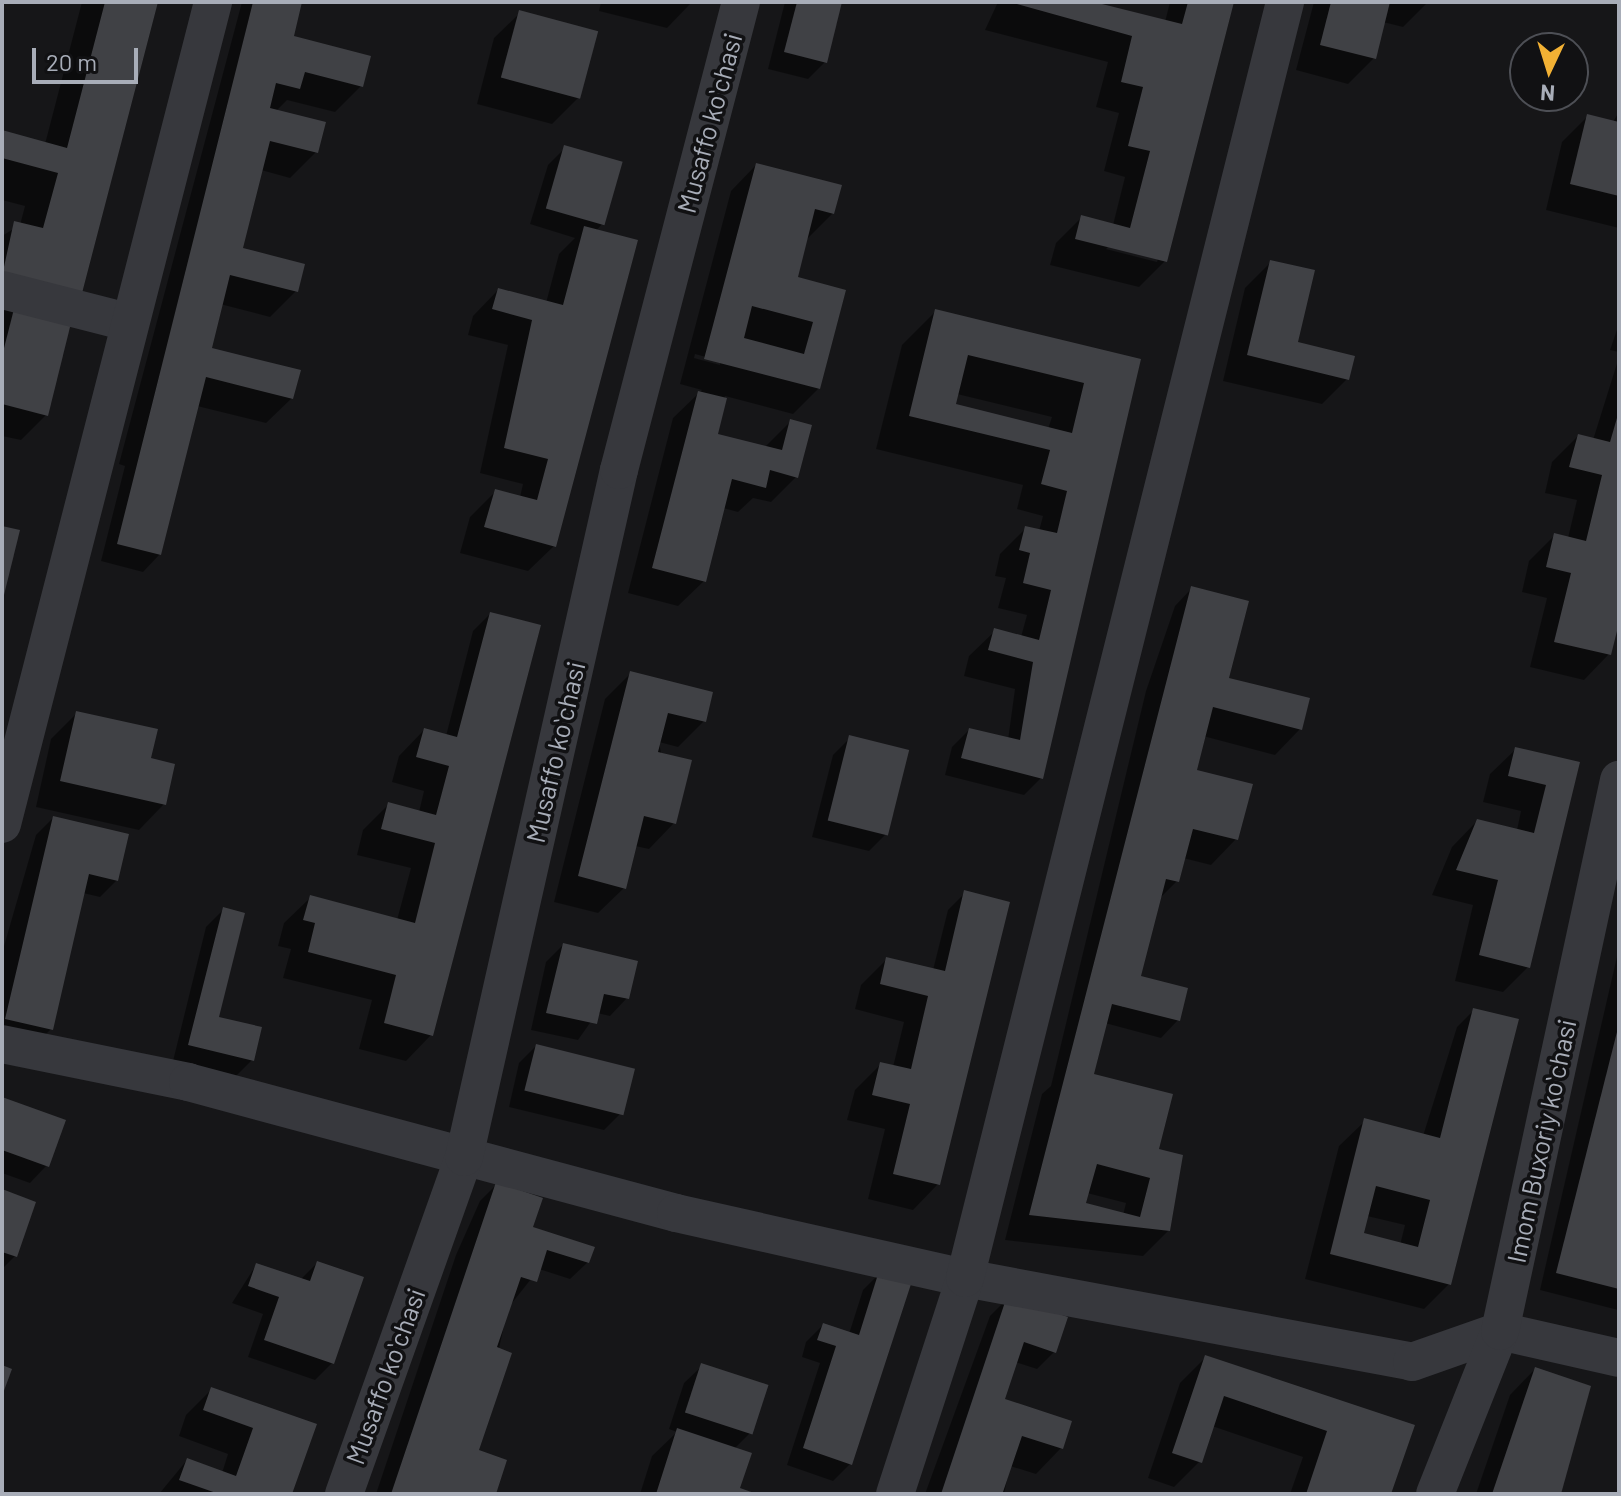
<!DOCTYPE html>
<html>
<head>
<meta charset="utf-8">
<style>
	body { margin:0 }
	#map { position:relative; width:1621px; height:1496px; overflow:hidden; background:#161618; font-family:Barlow,sans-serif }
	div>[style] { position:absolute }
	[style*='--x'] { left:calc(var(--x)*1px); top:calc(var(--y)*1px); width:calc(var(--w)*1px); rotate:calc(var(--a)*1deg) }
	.shadow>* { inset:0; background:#0007 }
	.building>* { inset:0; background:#404145; transform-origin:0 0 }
	.minor>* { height:38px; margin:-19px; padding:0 19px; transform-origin:19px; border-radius:19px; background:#37383d }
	span { translate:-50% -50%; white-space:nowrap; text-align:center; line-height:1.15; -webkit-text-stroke:7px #111113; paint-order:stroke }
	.street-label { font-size:26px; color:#a8adb8 }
	.frame { position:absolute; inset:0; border:4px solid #a8adb8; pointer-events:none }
	.north { position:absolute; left:1509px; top:32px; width:80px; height:80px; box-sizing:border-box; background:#111113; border:2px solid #4d4f55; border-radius:50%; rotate:184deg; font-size:22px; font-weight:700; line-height:32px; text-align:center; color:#a8adb8 }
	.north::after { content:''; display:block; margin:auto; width:28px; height:36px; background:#f2b134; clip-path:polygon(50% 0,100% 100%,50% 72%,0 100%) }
	.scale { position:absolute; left:32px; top:48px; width:106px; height:36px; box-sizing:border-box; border:4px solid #a8adb8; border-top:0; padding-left:10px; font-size:24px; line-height:28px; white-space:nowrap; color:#a8adb8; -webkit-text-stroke:6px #111113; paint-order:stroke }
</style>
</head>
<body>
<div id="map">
	<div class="shadow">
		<i style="clip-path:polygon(82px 2px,156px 2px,46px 415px,21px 440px,2px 436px,2px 236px,20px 225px,25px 206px,2px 200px,2px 133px,45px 144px)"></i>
		<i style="clip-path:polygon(242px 2px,300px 2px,292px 35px,361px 86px,335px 112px,287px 100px,276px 111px,316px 152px,290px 178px,261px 170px,241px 247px,296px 291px,270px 317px,220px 304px,209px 349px,292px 398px,266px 423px,197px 406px,160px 554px,143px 572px,101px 561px,125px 466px,119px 464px)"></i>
		<i style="clip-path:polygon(601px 2px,692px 2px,667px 28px,599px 11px)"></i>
		<i style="clip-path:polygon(785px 2px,840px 2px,825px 62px,808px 79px,768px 69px)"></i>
		<i style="clip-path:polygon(evenodd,998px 2px,1086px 2px,1165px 22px,1170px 2px,1232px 2px,1165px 261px,1139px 287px,1050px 265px,1056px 243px,1082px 217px,1113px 225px,1125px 177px,1104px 171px,1119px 113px,1096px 107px,1108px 62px,985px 30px,998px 2px,1109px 246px,1158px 258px,1157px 262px,1106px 249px,1109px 246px)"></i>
		<i style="clip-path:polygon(1314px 2px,1428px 2px,1403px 27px,1383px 22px,1374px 58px,1348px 84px,1296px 70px)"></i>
		<i style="clip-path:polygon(520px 13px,578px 98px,552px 124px,477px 104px,494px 38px)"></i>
		<i style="clip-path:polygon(1619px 112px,1619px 228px,1546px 210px,1562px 142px,1588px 116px,1613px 122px)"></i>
		<i style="clip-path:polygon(565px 148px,602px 224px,596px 231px,554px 546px,528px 571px,460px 553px,470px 517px,496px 491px,520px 497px,523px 484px,480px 473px,508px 345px,468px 335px,473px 316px,498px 290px,546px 303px,559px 254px,575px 238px,530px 224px,548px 165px)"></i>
		<i style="clip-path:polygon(evenodd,756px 165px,833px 213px,807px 239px,795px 279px,844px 292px,819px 388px,793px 414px,725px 396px,715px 435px,764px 448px,790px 422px,796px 477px,771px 502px,753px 498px,738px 512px,723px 508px,704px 581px,678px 606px,628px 593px,673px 418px,702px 390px,680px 384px,731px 191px,756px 165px,695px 354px,720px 361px,720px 365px,694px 358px,695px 354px)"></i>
		<i style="clip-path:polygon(1271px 262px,1295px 343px,1347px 379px,1322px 404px,1223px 381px,1245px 288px)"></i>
		<i style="clip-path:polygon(evenodd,936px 311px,1139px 361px,1041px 778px,1024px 795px,945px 775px,952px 747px,969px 730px,1008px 740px,1015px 689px,964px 676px,969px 656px,995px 631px,1021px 637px,1027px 615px,998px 608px,1006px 578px,995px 576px,1000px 554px,1026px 528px,1039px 531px,1043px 516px,1017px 509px,1023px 485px,876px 449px,902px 345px,936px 311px,957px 394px,1052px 417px,1048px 429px,954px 405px,957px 394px)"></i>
		<i style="clip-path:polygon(1619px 324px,1619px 352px,1610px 350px)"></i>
		<i style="clip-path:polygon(1619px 357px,1619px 615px,1609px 654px,1584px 680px,1530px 667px,1547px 598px,1522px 592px,1529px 561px,1555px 535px,1568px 538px,1577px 500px,1545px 493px,1552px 462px,1578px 436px,1593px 440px)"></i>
		<i style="clip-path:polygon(evenodd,1192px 588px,1227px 679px,1300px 729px,1275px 755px,1203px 736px,1194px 771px,1236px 839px,1211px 865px,1183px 858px,1177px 881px,1159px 899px,1139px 978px,1178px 1020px,1161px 1038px,1105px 1023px,1092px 1075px,1156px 1151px,1169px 1230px,1143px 1256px,1005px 1240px,1042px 1094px,1051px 1086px,1146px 691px,1175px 606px,1192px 588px,1087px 1193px,1126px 1203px,1123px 1215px,1084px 1205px,1087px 1193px)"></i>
		<i style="clip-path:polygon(490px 614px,431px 1035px,406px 1061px,359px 1049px,372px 1000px,283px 978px,291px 949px,278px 946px,284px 923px,310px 898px,397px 920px,411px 868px,357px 855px,363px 830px,389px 804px,419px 812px,424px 791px,392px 782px,399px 756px,424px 730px,446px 736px,473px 631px)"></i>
		<i style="clip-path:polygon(631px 673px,704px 721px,678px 747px,659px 742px,674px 823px,649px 849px,635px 846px,624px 888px,598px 913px,554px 902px,605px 699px)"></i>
		<i style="clip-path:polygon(77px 713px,148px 760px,164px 804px,139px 830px,36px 807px,51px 739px)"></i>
		<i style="clip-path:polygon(850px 738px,886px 834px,869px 851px,812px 837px,833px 755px)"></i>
		<i style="clip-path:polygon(1516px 749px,1578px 764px,1528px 967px,1503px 992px,1455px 981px,1473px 905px,1432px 895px,1452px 847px,1477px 821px,1517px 830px,1521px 811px,1483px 802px,1490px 774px)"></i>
		<i style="clip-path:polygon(53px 818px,117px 880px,100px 897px,83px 893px,51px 1029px,25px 1055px,2px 1050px,2px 953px,36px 835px)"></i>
		<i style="clip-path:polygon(965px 893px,938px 1184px,913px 1210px,868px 1199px,885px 1129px,847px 1120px,855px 1090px,881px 1064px,893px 1067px,904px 1022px,855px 1009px,861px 985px,887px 959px,933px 970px,948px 910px)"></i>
		<i style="clip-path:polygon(223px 910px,217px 1018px,252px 1060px,235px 1077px,173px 1061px,206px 927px)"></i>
		<i style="clip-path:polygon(563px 945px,627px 998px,610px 1016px,597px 1013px,578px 1040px,531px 1030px,546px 962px)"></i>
		<i style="clip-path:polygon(1619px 948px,1619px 1308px,1618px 1310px,1540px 1290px)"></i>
		<i style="clip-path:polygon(evenodd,1474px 1010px,1449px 1284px,1424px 1309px,1305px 1279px,1339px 1146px,1365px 1121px,1423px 1136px,1457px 1027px,1474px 1010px,1367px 1216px,1405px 1225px,1400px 1245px,1362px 1235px,1367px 1216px)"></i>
		<i style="clip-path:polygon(536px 1046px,621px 1113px,604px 1130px,509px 1107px,519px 1063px)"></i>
		<i style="clip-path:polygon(2px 1099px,47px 1165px,30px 1183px,2px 1173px)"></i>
		<i style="clip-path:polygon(497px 1184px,530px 1228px,588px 1262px,570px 1279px,539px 1269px,508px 1308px,476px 1451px,494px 1494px,376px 1494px,456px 1255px,480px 1201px)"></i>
		<i style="clip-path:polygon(2px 1191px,15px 1256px,2px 1269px)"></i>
		<i style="clip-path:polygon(317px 1263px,332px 1363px,315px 1380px,248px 1357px,263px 1314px,232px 1303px,256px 1265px,300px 1280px)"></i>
		<i style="clip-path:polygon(880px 1273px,851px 1463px,833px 1481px,787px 1465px,820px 1363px,802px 1357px,806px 1342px,823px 1325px,849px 1334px,863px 1290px)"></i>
		<i style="clip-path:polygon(1007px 1299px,1054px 1352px,1037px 1369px,1015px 1362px,1002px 1400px,1061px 1448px,1036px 1474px,1010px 1466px,1004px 1494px,925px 1494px,990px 1316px)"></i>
		<i style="clip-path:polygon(1206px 1357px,1412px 1426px,1389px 1494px,1290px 1494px,1303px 1457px,1212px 1426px,1200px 1461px,1174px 1487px,1148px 1478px,1180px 1383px)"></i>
		<i style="clip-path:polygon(702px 1366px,750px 1433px,734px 1449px,738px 1489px,752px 1494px,640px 1494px,652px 1456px,677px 1432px,669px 1429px,684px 1383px)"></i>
		<i style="clip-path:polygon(1535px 1369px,1556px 1494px,1476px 1494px,1510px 1395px)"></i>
		<i style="clip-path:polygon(211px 1390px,314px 1425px,290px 1494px,159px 1494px,187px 1460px,222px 1473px,228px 1454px,179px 1436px,186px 1415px)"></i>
	</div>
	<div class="building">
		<i style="clip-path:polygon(105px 2px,158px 2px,81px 297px,2px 276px,14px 221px,43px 228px,58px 173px,2px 158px,2px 130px,67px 148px)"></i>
		<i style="clip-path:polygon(253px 2px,302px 2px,294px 36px,371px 56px,363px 87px,305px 72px,300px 89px,276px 83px,270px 108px,326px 122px,318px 153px,270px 141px,243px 248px,305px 264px,298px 292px,230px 275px,212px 348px,301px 370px,293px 399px,206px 377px,161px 555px,117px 544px)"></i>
		<i style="clip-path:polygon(797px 2px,842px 2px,827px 63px,784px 52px)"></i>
		<i style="clip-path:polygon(1010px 2px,1094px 2px,1182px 24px,1188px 2px,1234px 2px,1167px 262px,1075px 239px,1081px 215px,1130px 228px,1150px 151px,1128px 146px,1143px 87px,1121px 82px,1132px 36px)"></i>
		<i style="clip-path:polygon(1331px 2px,1390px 2px,1376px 59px,1320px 45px)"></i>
		<i style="left:519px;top:10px;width:82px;height:70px;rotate:15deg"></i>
		<i style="clip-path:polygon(1587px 114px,1619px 122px,1619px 196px,1570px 184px)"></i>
		<i style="left:564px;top:145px;width:61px;height:66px;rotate:16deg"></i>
		<i style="clip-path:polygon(evenodd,756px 163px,842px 185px,834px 214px,815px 209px,798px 277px,846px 290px,820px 389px,704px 359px,756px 163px,752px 306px,813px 322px,804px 354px,744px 338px,752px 306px)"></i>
		<i style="clip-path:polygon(584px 226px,638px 240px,556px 547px,484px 527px,495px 489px,537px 500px,548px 459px,504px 448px,532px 320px,492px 309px,498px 288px,563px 305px)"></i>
		<i style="clip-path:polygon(1270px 260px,1315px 270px,1298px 342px,1355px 356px,1349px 380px,1247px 355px)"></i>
		<i style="clip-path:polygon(15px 305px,72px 319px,48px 416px,2px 404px,2px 356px)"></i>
		<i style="clip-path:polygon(evenodd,935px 309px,1141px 359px,1043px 779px,961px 758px,969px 728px,1020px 740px,1033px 662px,988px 650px,994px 628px,1039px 640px,1051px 590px,1023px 583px,1030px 553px,1019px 550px,1025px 526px,1057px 533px,1067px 491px,1041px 484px,1050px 450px,909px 416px,935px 309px,968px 355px,1084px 383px,1072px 433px,956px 404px,968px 355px)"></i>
		<i style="clip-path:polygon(698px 391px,727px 398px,718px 434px,782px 450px,790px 419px,812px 425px,798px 478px,770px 470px,766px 488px,732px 479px,706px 582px,652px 568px)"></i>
		<i style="clip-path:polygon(1619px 411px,1619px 623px,1611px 655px,1554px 642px,1571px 573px,1546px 567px,1554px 533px,1586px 541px,1602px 475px,1569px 467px,1578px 434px,1610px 442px)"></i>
		<i style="clip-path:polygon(2px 526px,20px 530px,3px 599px,2px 599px)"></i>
		<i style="clip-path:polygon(evenodd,1191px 586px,1249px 601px,1229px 678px,1310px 698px,1302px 730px,1213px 707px,1197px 770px,1253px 784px,1238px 840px,1193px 829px,1179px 882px,1166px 879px,1141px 976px,1188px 988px,1180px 1021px,1112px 1004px,1094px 1074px,1173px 1094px,1159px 1149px,1183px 1155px,1170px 1231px,1029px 1215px,1191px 586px,1097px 1164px,1150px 1178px,1140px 1217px,1086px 1203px,1097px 1164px)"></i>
		<i style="clip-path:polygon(490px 612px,541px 625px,433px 1036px,384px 1023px,396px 975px,308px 952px,315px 923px,303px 920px,310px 895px,415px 923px,435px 843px,381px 829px,388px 802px,436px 815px,449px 766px,416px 757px,424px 728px,457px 737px)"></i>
		<i style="clip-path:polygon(630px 671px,713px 692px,706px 722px,668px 713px,658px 752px,692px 760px,676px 824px,644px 816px,626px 889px,578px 876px)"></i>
		<i style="clip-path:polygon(76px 711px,158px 729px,151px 758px,175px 764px,166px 805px,60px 781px)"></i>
		<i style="left:849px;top:735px;width:62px;height:88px;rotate:14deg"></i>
		<i style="clip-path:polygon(1515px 747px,1580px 762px,1530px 968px,1479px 955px,1498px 880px,1456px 870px,1477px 819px,1534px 833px,1546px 785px,1508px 776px)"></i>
		<i style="clip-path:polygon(53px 816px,129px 834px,118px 881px,89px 874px,53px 1030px,5px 1019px)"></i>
		<i style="clip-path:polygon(964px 890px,1010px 902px,940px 1185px,893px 1174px,910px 1104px,872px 1095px,880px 1062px,911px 1069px,928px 996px,880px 984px,886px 957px,945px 971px)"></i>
		<i style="clip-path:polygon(223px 907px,245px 913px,219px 1017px,262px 1027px,254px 1061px,188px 1045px)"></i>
		<i style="clip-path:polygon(563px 943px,638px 961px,629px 999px,604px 994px,597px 1024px,546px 1013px)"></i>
		<i style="clip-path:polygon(evenodd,1473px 1008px,1519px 1019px,1451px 1285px,1330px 1254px,1364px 1118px,1440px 1138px,1473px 1008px,1376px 1186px,1430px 1200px,1418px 1247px,1364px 1233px,1376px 1186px)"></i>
		<i style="clip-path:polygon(1619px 1024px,1619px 1289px,1556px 1273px)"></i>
		<i style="left:536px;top:1044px;width:102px;height:48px;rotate:14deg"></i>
		<i style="clip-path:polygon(2px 1097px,66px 1120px,49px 1167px,2px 1150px)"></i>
		<i style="clip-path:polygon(496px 1182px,543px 1198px,533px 1227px,595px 1247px,589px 1263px,547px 1250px,537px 1282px,521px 1277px,497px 1347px,512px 1353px,479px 1450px,507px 1460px,496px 1494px,391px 1494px)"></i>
		<i style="clip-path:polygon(2px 1189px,36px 1202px,17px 1257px,2px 1252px)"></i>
		<i style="clip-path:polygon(317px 1261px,364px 1277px,334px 1364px,264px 1340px,279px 1297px,248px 1286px,256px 1263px,310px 1281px)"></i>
		<i style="clip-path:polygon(879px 1271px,912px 1281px,852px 1465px,803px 1448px,836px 1346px,817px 1340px,823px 1323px,859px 1335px)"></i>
		<i style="clip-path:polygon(1007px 1296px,1068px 1317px,1056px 1353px,1024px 1342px,1005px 1399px,1072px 1421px,1063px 1449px,1022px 1436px,1003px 1492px,1009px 1494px,941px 1494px)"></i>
		<i style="clip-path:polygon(1205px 1355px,1415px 1425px,1391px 1494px,1306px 1494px,1327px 1431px,1224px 1396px,1202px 1463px,1172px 1453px)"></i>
		<i style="left:701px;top:1363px;width:71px;height:52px;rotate:18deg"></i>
		<i style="clip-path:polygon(2px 1365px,12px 1369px,2px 1396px)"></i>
		<i style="clip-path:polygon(1535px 1367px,1591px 1386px,1561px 1494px,1492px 1494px)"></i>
		<i style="clip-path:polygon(211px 1387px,317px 1424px,292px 1494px,219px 1494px,179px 1480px,187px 1458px,236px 1476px,253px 1428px,203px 1410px)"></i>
		<i style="clip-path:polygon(677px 1428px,752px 1453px,740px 1488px,757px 1494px,656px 1494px)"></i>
	</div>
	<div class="minor">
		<i style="--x:2;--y:290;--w:130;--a:14.3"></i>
		<i style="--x:2;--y:824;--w:849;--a:-75.6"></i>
		<i style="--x:2;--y:1044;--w:190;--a:11.5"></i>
		<i style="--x:188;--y:1082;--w:505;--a:15.03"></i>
		<i style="--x:676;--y:1213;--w:296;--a:12.7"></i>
		<i style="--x:965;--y:1278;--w:455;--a:10.6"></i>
		<i style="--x:1412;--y:1362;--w:93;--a:-19.4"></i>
		<i style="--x:1500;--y:1331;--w:122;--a:12.8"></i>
		<i style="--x:344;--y:1494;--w:358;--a:-70.4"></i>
		<i style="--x:464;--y:1157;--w:704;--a:-77.29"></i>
		<i style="--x:619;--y:470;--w:484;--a:-75.4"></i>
		<i style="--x:895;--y:1494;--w:227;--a:-72"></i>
		<i style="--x:965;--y:1278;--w:1316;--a:-75.92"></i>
		<i style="--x:1435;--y:1494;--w:175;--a:-68.3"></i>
		<i style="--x:1500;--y:1331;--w:564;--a:-77.81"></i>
	</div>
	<div class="street-label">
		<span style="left:709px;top:123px;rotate:-75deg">Musaffo koʻchasi</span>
		<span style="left:555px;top:752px;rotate:-77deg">Musaffo koʻchasi</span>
		<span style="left:1541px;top:1141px;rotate:-78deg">Imom Buxoriy koʻchasi</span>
		<span style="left:385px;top:1376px;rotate:-70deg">Musaffo koʻchasi</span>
	</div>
	<div class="frame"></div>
	<div class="north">N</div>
	<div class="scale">20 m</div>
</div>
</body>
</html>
